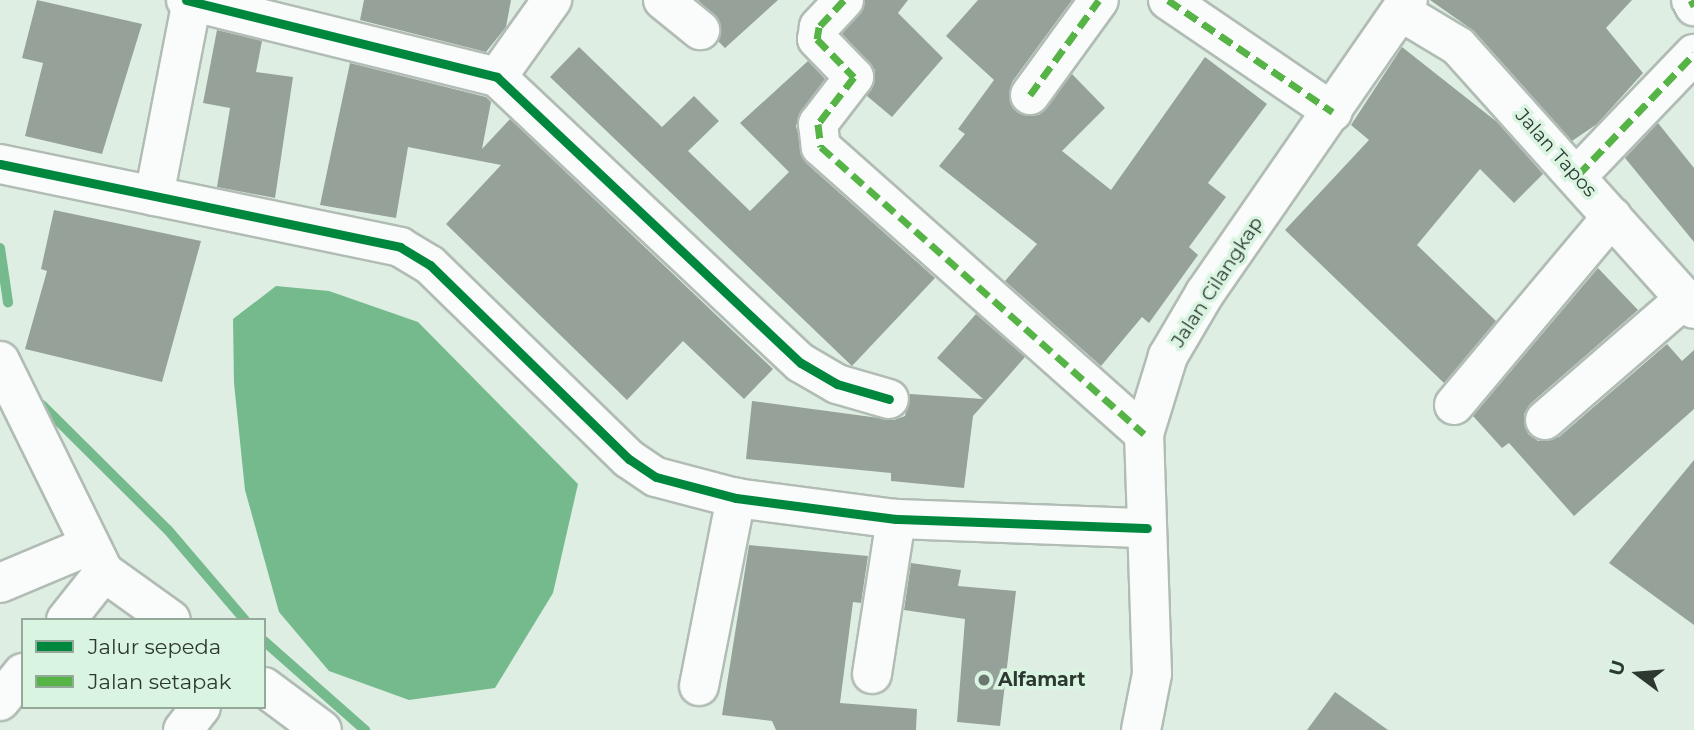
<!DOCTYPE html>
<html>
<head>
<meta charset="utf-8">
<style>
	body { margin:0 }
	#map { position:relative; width:1694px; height:730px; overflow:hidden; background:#dfeee3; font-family:Montserrat,sans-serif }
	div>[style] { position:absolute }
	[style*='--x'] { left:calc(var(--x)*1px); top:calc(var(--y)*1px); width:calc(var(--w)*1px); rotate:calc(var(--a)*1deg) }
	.water>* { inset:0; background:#75ba8d }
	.stream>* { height:10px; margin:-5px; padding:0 5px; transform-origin:5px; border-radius:5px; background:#75ba8d }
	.building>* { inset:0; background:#96a299 }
	.roads { filter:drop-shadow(2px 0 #b1bcb4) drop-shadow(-2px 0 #b1bcb4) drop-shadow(0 2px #b1bcb4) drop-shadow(0 -2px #b1bcb4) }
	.minor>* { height:38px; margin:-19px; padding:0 19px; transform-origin:19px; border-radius:19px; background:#fafcfb }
	.tertiary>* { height:38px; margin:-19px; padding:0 19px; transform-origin:19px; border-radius:19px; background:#fafcfb }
	.quiet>* { height:7px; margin-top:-3.5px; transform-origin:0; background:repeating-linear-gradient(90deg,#56b346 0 14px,transparent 0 21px) }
	.cycleway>* { height:9px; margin:-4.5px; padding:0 4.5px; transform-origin:4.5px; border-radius:4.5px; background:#00873e }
	.dots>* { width:19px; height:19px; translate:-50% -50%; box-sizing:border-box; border:4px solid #d9f4e0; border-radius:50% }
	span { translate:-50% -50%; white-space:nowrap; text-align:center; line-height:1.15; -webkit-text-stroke:7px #d9f4e0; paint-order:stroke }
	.street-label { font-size:19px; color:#2d3830 }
	.poi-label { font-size:19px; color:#2d3830; font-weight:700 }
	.left { translate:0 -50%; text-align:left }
	.legend { position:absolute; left:21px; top:618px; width:245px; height:91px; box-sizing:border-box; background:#d9f4e0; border:2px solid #94a99a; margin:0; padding:9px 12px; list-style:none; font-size:21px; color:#2d3830 }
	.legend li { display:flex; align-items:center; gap:14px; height:35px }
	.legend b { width:35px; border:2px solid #94a99a }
	.north { position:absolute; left:1603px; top:639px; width:70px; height:70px; -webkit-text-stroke:5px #d9f4e0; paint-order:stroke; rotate:286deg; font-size:19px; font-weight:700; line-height:28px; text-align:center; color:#2d3830 }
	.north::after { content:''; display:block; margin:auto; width:24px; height:32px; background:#2d3830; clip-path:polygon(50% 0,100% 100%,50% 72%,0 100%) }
</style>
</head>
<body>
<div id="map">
	<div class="water">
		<i style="clip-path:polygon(276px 286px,329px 291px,418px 322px,578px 484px,553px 593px,495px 688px,409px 700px,329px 671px,279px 612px,245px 490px,234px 383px,233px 319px)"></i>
	</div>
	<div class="stream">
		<i style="--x:0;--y:248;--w:55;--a:81.6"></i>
		<i style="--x:42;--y:405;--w:177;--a:44.8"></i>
		<i style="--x:168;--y:530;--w:118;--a:49.5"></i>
		<i style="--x:264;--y:641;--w:135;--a:41.4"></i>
	</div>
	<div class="building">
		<i style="clip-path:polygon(37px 0,142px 24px,102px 154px,25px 136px,43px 63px,22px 58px)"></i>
		<i style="clip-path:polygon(364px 0,511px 0,506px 27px,486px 52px,360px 20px)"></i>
		<i style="clip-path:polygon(698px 0,778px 0,725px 48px,718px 41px,720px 22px)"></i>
		<i style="clip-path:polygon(865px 0,908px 0,898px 13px,943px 58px,892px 117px,867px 96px,875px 70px,842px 34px)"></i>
		<i style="clip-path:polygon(978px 0,1072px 0,1012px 82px,1010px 103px,1018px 113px,1039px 115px,1072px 74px,1105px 108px,1062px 151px,1111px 190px,1205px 57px,1267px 104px,1208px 183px,1226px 197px,1189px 247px,1198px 255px,1149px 323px,1142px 317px,1101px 366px,1005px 281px,1037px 244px,939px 166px,965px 134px,958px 129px,994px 80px,946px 36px)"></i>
		<i style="clip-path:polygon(1430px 0,1632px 0,1606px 28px,1643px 73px,1597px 124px,1572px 141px,1474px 31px)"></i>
		<i style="clip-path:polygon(217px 30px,262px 41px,256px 72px,293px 77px,275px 198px,217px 187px,230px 108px,203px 103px)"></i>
		<i style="clip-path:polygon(579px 47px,662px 127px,694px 96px,719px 121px,688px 151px,750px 211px,789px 172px,740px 123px,808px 61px,825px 79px,801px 111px,796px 126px,806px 163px,935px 278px,852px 366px,550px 77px)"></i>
		<i style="clip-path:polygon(1402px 47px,1497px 122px,1543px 174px,1514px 203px,1480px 169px,1417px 245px,1496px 321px,1444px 383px,1285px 230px,1369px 140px,1351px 125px)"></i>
		<i style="clip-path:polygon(350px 63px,486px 97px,491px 102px,482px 149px,510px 119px,773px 369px,744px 399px,683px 341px,627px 400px,446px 224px,501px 165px,408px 147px,396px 218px,320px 205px)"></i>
		<i style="clip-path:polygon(1658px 123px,1694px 168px,1694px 242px,1625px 158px)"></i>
		<i style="clip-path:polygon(54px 210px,201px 241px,162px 382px,25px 349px,47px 271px,41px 269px)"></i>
		<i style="clip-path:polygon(1598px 268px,1638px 310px,1530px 404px,1524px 414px,1528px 434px,1538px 441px,1559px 437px,1667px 344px,1682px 361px,1694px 350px,1694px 409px,1574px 516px,1509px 443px,1502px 448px,1473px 416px)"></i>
		<i style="clip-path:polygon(976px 314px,1025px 357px,973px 416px,964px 488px,891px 481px,891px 473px,746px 459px,752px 401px,894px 420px,905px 416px,910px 394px,983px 399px,937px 358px)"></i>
		<i style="clip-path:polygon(1694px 460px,1694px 625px,1609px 563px)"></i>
		<i style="clip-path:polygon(749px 545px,868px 556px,861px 603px,853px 602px,840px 703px,917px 709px,916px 730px,776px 730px,772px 721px,722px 715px)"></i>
		<i style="clip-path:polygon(911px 563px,961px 570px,958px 586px,1016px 591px,1000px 726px,957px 722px,965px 619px,904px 610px)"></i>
		<i style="clip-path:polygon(1335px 692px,1388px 730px,1307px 730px)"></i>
	</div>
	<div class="roads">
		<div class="minor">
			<i style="--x:186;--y:0;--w:320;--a:13.9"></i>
			<i style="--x:497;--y:77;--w:417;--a:43.3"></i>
			<i style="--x:801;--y:363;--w:42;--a:30.3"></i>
			<i style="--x:837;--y:384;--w:54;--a:16.1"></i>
			<i style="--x:663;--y:0;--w:48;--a:39"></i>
			<i style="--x:844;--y:0;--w:37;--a:133"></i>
			<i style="--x:819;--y:27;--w:12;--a:99"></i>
			<i style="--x:817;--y:39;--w:53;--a:45.8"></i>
			<i style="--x:854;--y:77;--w:59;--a:127.5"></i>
			<i style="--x:818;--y:124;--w:23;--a:83"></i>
			<i style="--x:821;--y:147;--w:432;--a:41.6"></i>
			<i style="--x:1168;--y:0;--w:199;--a:34.2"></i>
			<i style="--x:1691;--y:0;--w:7;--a:63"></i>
			<i style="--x:1403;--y:13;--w:64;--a:31"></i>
			<i style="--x:1458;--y:46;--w:353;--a:48.1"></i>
			<i style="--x:497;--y:77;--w:95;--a:-54.5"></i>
			<i style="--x:1030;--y:95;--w:117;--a:-54"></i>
			<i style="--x:0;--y:164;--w:409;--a:11.7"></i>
			<i style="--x:400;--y:247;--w:35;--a:31"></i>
			<i style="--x:430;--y:265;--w:278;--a:44.3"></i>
			<i style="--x:629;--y:459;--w:32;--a:34"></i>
			<i style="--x:656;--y:477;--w:83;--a:14.7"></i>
			<i style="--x:736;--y:498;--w:161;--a:7.5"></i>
			<i style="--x:896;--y:519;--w:251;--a:2.1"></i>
			<i style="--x:1578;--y:175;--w:168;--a:-46.2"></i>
			<i style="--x:154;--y:196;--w:200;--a:-79"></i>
			<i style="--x:0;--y:361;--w:235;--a:63.8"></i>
			<i style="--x:104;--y:572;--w:82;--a:35.6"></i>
			<i style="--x:1454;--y:405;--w:246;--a:-50"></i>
			<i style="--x:1545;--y:420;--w:186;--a:-40.9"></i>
			<i style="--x:0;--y:583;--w:95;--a:-22.8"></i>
			<i style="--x:66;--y:620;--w:61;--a:-51.6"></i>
			<i style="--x:872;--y:674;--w:157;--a:-81.2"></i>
			<i style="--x:699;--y:686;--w:192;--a:-78.9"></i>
			<i style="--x:264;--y:687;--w:72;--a:36.6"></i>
			<i style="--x:0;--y:701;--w:36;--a:-51"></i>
			<i style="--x:183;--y:730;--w:29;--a:-52"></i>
		</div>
		<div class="tertiary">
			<i style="--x:1141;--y:730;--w:57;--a:-78.9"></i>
			<i style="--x:1152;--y:674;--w:240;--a:-91.9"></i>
			<i style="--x:1144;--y:434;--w:82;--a:-72.9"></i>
			<i style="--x:1168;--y:356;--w:73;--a:-59.6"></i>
			<i style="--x:1205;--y:293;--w:356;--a:-55.3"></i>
		</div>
	</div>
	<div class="quiet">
		<i style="--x:844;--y:0;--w:37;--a:133"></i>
		<i style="--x:819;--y:27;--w:12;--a:99"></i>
		<i style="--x:817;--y:39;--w:53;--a:45.8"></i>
		<i style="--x:854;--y:77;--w:59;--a:127.5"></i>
		<i style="--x:818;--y:124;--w:23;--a:83"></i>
		<i style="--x:821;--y:147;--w:432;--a:41.6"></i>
		<i style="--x:1168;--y:0;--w:199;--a:34.2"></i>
		<i style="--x:1691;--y:0;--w:7;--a:63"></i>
		<i style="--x:1030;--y:95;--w:117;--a:-54"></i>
		<i style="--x:1578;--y:175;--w:168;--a:-46.2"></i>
	</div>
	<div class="cycleway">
		<i style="--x:186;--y:0;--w:320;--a:13.9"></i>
		<i style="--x:497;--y:77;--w:417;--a:43.3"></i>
		<i style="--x:801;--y:363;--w:42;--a:30.3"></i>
		<i style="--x:837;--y:384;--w:54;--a:16.1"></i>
		<i style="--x:0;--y:164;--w:409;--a:11.7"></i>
		<i style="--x:400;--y:247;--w:35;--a:31"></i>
		<i style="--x:430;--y:265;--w:278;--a:44.3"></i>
		<i style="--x:629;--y:459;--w:32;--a:34"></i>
		<i style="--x:656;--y:477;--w:83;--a:14.7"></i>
		<i style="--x:736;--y:498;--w:161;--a:7.5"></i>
		<i style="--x:896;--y:519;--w:251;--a:2.1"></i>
	</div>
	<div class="dots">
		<i style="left:984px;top:680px;background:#6b786f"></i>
	</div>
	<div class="street-label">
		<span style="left:1556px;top:153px;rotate:48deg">Jalan Tapos</span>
		<span style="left:1217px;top:282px;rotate:-57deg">Jalan Cilangkap</span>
	</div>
	<div class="poi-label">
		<span class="left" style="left:998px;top:680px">Alfamart</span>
	</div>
	<ul class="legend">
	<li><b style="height:9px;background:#00873e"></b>Jalur sepeda</li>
	<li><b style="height:9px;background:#56b346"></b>Jalan setapak</li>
	</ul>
	<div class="north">U</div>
</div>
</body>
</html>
